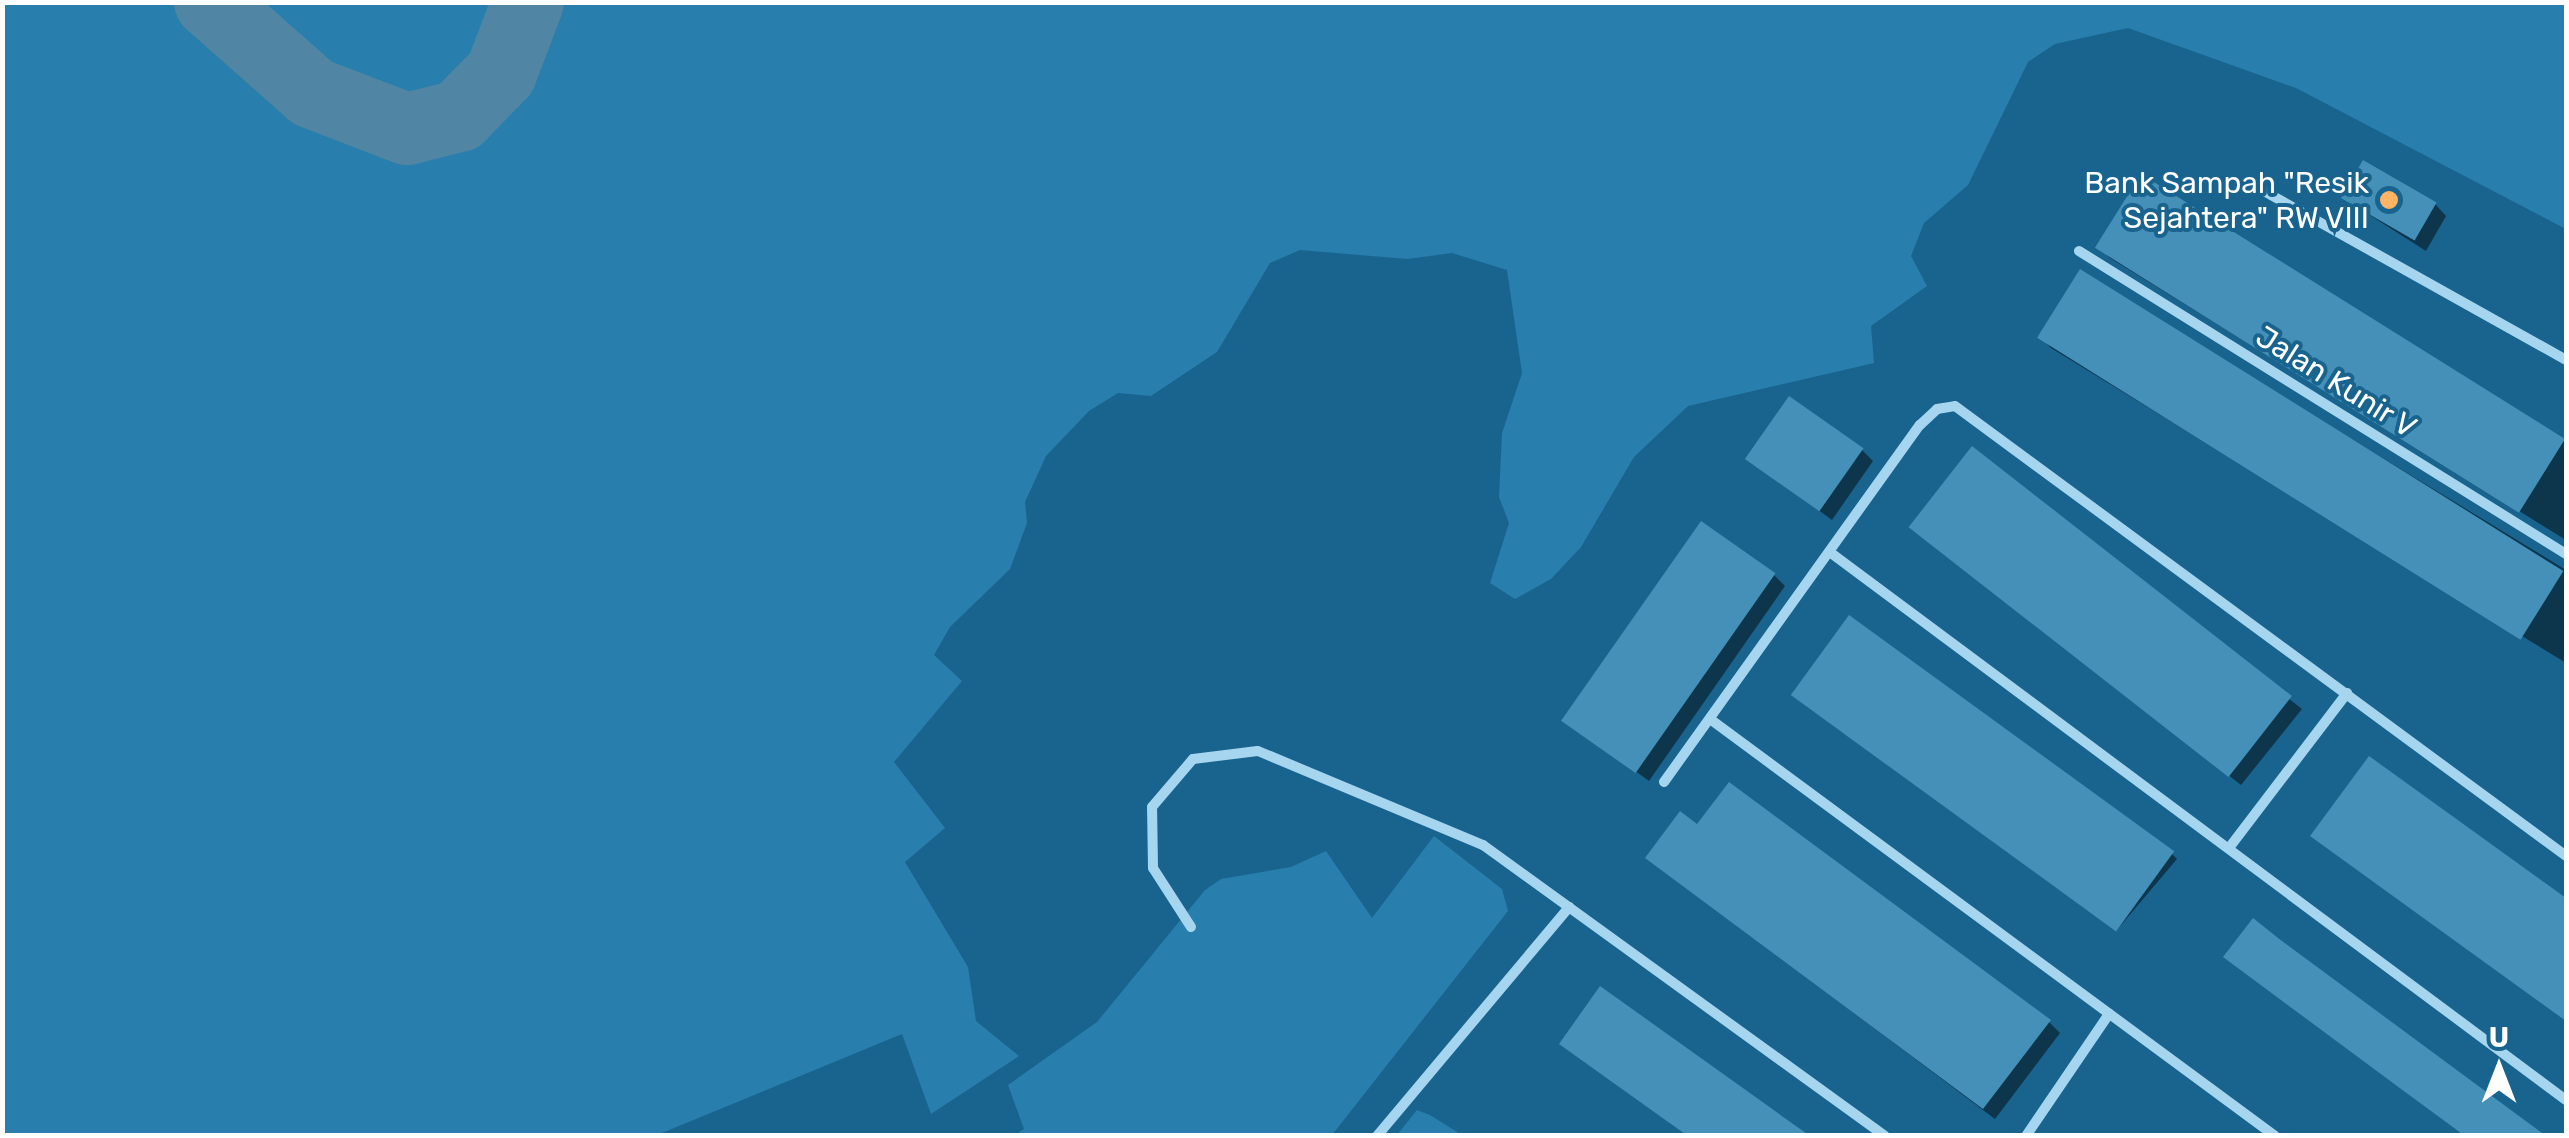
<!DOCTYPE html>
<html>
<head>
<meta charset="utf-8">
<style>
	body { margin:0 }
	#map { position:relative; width:2569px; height:1138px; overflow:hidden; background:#19648f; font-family:Rubik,sans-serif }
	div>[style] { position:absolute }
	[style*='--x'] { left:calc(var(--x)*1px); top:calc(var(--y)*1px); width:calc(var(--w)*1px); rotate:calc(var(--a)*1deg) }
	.green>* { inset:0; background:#287eac }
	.shadow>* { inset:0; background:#0007 }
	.river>* { height:72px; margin:-36px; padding:0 36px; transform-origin:36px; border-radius:36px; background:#5086a3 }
	.building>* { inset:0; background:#4590b9; transform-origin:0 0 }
	.street>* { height:10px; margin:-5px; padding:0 5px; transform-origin:5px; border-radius:5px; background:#a6d6ef }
	.dots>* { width:28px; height:28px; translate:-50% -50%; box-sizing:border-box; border:5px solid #19648f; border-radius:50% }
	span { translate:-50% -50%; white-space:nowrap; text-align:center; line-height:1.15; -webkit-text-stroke:8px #19648f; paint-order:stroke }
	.poi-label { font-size:30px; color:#fff }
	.right { translate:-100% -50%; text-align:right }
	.street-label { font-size:30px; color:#fff }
	.frame { position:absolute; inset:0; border:5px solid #fff; pointer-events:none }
	.north { position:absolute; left:2449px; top:1018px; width:100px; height:100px; -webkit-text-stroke:8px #19648f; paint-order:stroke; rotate:0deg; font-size:28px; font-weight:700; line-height:40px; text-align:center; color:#fff }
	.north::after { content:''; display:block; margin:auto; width:35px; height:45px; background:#fff; clip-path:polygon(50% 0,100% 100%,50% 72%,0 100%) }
</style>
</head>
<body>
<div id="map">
	<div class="green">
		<i style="clip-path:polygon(2px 3px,2566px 3px,2566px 229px,2296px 88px,2128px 28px,2055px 44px,2028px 62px,1968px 185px,1924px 223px,1911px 256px,1927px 286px,1871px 326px,1874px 363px,1688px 406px,1634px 457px,1581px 547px,1551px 579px,1515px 599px,1490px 583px,1509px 523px,1499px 497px,1502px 433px,1522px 373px,1507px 270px,1452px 253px,1407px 259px,1300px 250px,1270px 263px,1217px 352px,1151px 396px,1118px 393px,1089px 411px,1046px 456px,1025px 502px,1027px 523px,1010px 569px,950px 627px,934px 655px,962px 681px,894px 762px,945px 828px,905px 862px,968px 967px,976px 1021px,1019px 1056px,931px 1114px,902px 1034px,657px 1135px,3px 1135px)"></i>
		<i style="clip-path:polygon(1434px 836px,1502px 889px,1508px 911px,1332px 1135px,1015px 1135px,1024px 1129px,1008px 1085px,1097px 1022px,1205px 890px,1221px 879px,1291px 867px,1326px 851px,1372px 918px)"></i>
		<i style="clip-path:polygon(1417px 1110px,1430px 1115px,1462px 1135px,1397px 1135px)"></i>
	</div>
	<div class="shadow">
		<i style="clip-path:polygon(2142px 178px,2566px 440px,2566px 540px,2110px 258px,2098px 247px)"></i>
		<i style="clip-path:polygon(2343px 198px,2435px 204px,2446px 216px,2426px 251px)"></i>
		<i style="clip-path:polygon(2080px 273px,2566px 570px,2566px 663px,2051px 348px,2040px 337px)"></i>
		<i style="clip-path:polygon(1862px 450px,1873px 461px,1832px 520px,1748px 459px)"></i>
		<i style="clip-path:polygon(1973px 450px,2302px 709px,2241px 785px,2213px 763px)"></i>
		<i style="clip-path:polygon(1774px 575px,1785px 586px,1649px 781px,1565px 720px)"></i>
		<i style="clip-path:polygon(2370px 759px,2566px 901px,2566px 1020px,2525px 990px)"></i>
		<i style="clip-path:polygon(1885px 763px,2172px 854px,2177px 859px,2116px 931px)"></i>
		<i style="clip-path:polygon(1648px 858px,2049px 1022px,2060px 1033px,1995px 1119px)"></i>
	</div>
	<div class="river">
		<i style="--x:210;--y:2;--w:137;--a:41.5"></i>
		<i style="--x:313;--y:93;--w:101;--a:21"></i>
		<i style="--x:407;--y:129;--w:54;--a:-14"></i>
		<i style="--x:459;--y:116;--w:60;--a:-45.7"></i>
		<i style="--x:501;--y:73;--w:76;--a:-69.2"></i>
	</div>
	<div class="building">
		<i style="left:2363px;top:160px;width:85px;height:44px;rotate:30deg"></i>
		<i style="left:2141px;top:174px;width:500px;height:87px;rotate:32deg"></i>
		<i style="left:2080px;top:269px;width:570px;height:81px;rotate:32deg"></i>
		<i style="left:1789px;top:396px;width:91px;height:77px;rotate:35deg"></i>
		<i style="left:1972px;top:446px;width:406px;height:103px;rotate:38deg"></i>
		<i style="left:1701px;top:521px;width:91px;height:244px;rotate:35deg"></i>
		<i style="left:1849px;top:615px;width:402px;height:99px;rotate:36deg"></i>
		<i style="clip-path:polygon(2369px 756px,2566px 898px,2566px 1021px,2310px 836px)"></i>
		<i style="clip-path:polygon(1729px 782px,2051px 1020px,1983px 1109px,1645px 858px,1680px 811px,1697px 824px)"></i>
		<i style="clip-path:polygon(2253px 918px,2278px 938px,2546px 1136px,2465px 1136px,2397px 1086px,2223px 957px)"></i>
		<i style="clip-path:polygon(1600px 986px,1810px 1136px,1688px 1136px,1664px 1119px,1559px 1044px)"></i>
	</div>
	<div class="street">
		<i style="--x:2246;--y:181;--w:367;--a:29.2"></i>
		<i style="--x:2079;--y:251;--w:574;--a:31.89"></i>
		<i style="--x:1831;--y:553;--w:916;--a:36.66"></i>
		<i style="--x:1710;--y:719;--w:702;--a:36.43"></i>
		<i style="--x:1664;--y:782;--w:439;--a:-54.4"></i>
		<i style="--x:1920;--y:425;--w:23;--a:-43"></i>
		<i style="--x:1937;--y:409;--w:18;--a:-9"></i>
		<i style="--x:1955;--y:406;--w:759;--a:36.37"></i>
		<i style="--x:2229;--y:848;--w:195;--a:-52.7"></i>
		<i style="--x:1191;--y:927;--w:70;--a:-122.8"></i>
		<i style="--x:1153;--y:868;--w:61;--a:-90.9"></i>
		<i style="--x:1152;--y:807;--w:63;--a:-49.5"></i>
		<i style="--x:1193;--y:759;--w:65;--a:-7"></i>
		<i style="--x:1258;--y:751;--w:244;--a:22.7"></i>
		<i style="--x:1483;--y:845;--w:496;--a:35.9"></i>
		<i style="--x:1377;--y:1136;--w:299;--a:-50"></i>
		<i style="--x:2026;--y:1136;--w:148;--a:-55.8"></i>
	</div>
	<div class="dots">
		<i style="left:2389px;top:200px;background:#ffb364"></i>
	</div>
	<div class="poi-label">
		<span class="right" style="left:2369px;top:200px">Bank Sampah "Resik<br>Sejahtera" RW VIII</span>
	</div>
	<div class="street-label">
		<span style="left:2336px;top:382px;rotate:32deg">Jalan Kunir V</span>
	</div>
	<div class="frame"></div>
	<div class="north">U</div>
</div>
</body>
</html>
